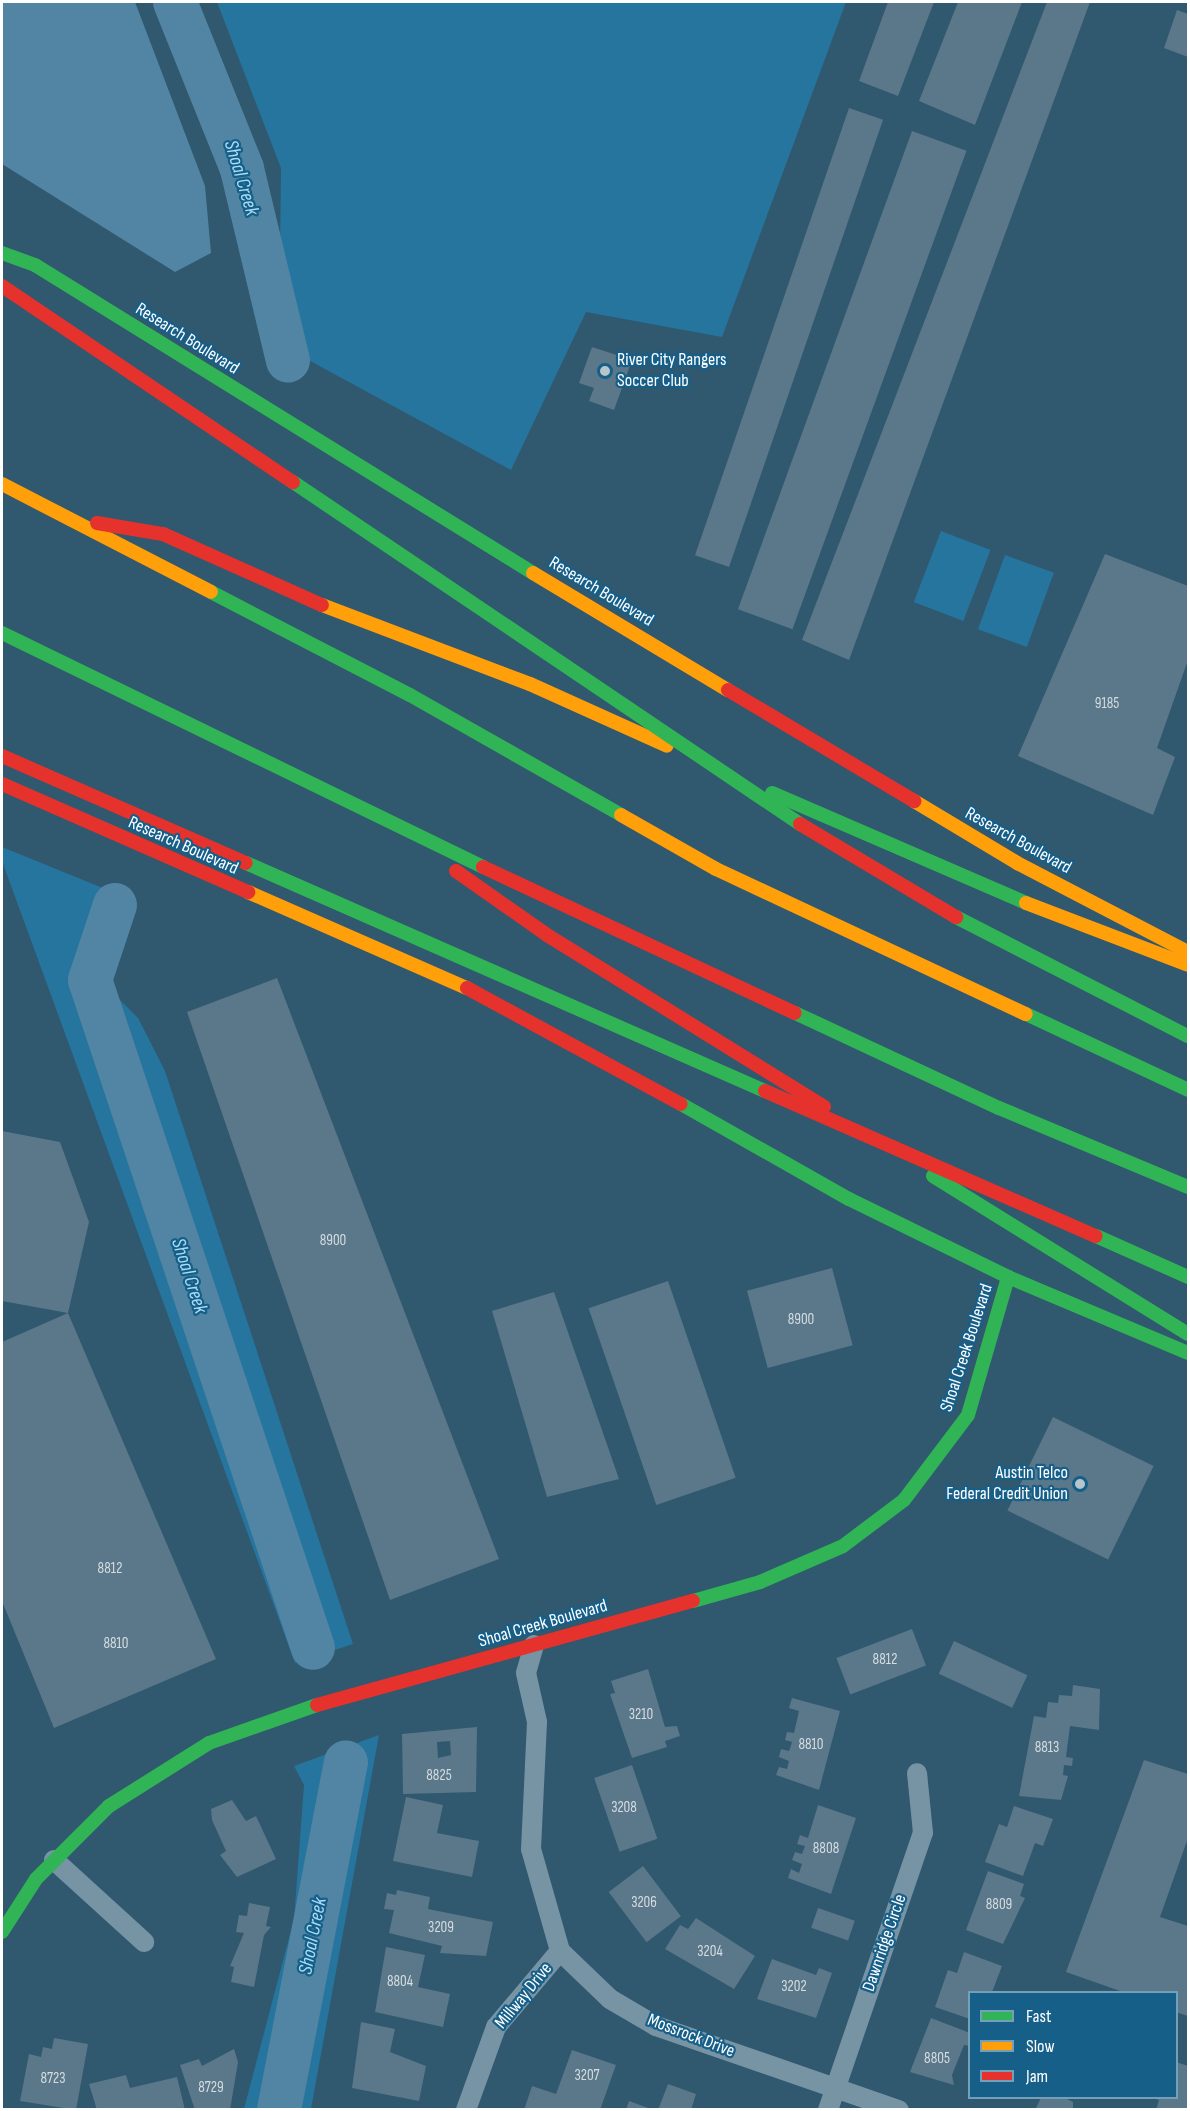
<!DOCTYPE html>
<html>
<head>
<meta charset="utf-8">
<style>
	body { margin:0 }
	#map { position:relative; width:1190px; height:2111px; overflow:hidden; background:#30586f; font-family:"Sofia Sans Condensed",sans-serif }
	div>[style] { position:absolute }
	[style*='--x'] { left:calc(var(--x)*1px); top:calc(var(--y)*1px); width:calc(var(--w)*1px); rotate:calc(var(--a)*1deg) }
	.green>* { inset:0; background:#26759f; transform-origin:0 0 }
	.water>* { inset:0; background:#5285a3 }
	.river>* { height:44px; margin:-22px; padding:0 22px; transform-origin:22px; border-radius:22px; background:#5285a3 }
	.building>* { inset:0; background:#5a7889; transform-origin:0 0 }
	.street>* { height:20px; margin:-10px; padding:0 10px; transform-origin:10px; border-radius:10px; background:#7794a5 }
	.fast>* { height:14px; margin:-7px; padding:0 7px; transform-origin:7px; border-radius:7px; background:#30b455 }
	.slow>* { height:14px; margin:-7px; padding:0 7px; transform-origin:7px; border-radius:7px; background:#ff9f0a }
	.jam>* { height:14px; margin:-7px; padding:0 7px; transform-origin:7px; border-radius:7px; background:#e5322d }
	.fast-bridge>* { height:14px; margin:-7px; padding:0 7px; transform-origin:7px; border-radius:7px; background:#30b455 }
	.jam-bridge>* { height:14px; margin:-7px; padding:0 7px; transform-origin:7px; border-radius:7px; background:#e5322d }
	.dots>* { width:16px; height:16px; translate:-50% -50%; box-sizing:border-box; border:3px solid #165f89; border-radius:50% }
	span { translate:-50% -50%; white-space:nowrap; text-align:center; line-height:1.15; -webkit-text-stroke:4.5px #165f89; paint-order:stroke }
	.number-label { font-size:15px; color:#d6dde2 }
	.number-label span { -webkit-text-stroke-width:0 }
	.street-label { font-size:18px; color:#fff }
	.poi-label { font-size:18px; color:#fff }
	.left { translate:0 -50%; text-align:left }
	.right { translate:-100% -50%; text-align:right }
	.water-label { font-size:20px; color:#a9dcf6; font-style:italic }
	.frame { position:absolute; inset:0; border:3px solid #fff; pointer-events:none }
	.legend { position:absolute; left:968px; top:1991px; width:210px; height:108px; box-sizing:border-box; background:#165f89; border:2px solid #739fb8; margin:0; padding:8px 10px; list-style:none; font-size:18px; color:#fff }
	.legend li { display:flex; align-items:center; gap:12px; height:30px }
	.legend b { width:30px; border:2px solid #739fb8 }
</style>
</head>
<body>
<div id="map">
	<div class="green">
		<i style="clip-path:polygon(217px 2px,846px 2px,722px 337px,586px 312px,511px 470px,279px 344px,281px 168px)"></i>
		<i style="left:941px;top:531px;width:53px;height:76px;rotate:21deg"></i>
		<i style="left:1005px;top:555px;width:52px;height:79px;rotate:20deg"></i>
		<i style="clip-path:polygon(2px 847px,130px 899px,104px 959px,104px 984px,138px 1018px,165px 1071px,353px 1644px,295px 1663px,2px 861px)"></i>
		<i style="clip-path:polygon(379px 1735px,311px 2109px,244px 2109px,294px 1919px,304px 1785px,294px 1766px)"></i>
	</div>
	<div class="water">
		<i style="clip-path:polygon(2px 2px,135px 2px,205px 186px,211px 253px,175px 272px,2px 164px)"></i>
	</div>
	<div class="river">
		<i style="--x:175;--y:2;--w:180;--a:68.1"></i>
		<i style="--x:242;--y:169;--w:197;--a:76.5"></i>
		<i style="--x:115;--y:905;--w:79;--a:108.4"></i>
		<i style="--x:90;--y:980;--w:704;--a:71.54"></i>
		<i style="--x:279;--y:2110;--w:354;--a:-79.1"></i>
	</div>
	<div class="building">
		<i style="clip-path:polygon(888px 2px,934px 2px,898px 96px,859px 81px)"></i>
		<i style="clip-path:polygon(958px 2px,1022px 2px,975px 125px,919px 101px)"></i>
		<i style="clip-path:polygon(1047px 2px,1090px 2px,849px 660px,802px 640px)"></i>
		<i style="clip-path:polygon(1177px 10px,1188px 14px,1188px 57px,1164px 48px)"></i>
		<i style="left:849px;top:108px;width:36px;height:473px;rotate:19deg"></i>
		<i style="left:912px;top:131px;width:58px;height:509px;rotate:20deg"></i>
		<i style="clip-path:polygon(592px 347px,632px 360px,614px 410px,589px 401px,594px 388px,579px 383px)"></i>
		<i style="clip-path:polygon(1105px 554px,1188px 586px,1188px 660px,1157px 748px,1175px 757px,1153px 815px,1018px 756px)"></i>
		<i style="clip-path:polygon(277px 978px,499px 1559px,390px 1600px,187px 1012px)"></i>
		<i style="clip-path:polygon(2px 1131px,60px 1142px,89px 1222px,68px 1313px,216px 1659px,54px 1728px,2px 1601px,2px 1342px,68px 1313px,2px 1301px)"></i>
		<i style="left:832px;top:1268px;width:80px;height:88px;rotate:75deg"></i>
		<i style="left:668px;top:1281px;width:208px;height:84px;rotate:71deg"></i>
		<i style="clip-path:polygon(554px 1292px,619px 1479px,547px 1497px,492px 1311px)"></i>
		<i style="left:1053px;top:1417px;width:112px;height:104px;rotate:26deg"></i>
		<i style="left:912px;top:1629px;width:39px;height:81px;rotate:69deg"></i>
		<i style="left:954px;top:1641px;width:81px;height:36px;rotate:25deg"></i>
		<i style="clip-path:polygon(648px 1669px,665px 1727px,677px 1726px,680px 1736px,665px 1741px,667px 1747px,632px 1758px,610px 1694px,615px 1693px,611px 1681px)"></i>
		<i style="clip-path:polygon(1073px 1685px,1100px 1689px,1099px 1730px,1070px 1726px,1066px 1757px,1073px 1758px,1072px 1766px,1064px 1765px,1063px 1775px,1068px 1776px,1061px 1800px,1019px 1796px,1034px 1716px,1046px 1718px,1048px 1702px,1058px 1703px,1059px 1695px,1072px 1696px)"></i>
		<i style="clip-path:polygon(792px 1698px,840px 1711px,819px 1790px,776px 1775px,779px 1767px,787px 1769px,789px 1761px,779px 1757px,781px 1749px,789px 1751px,792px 1742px,785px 1740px,787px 1732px,794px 1733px,799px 1711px,789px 1708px)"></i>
		<i style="clip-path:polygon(evenodd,477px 1727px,476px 1792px,403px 1794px,402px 1734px,477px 1727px,450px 1741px,451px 1755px,438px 1758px,437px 1742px,450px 1741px)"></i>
		<i style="clip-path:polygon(1144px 1760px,1188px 1774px,1188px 1838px,1160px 1917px,1188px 1926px,1188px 2016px,1176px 2012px,1176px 1992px,1123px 1992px,1066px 1972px)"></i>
		<i style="left:632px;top:1765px;width:78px;height:40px;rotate:71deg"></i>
		<i style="clip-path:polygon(406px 1797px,443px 1805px,437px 1833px,479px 1841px,472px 1877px,393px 1861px)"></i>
		<i style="clip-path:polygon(232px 1800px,246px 1821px,256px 1816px,276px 1859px,237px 1877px,220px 1855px,226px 1851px,212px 1820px,211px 1809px)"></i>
		<i style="clip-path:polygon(818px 1805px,856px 1818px,831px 1894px,788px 1878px,791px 1869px,799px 1873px,802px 1864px,792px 1860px,795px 1852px,802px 1854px,805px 1846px,797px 1844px,800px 1835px,808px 1838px)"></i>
		<i style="clip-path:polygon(1014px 1806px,1053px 1819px,1043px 1846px,1035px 1843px,1023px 1876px,985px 1862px,999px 1824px,1007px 1827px)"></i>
		<i style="left:643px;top:1866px;width:63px;height:43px;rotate:53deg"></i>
		<i style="clip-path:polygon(988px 1871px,1024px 1884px,1020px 1896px,1025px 1898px,1003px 1944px,966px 1930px)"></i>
		<i style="clip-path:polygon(397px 1890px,430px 1897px,428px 1909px,493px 1922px,486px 1956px,440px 1953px,442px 1946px,389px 1933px,394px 1910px,384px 1909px,387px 1893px,396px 1895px)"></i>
		<i style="clip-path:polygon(249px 1903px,270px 1907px,266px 1926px,271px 1927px,264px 1935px,254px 1987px,231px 1982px,234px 1967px,230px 1966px,244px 1933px,236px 1932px,239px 1915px,247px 1916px)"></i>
		<i style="left:818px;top:1908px;width:39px;height:21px;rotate:19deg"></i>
		<i style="clip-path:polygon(696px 1918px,755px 1956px,734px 1989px,665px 1949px,680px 1925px,688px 1929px)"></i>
		<i style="clip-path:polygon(386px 1947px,425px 1955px,418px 1987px,450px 1994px,443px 2027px,375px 2012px)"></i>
		<i style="clip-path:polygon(964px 1952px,1002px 1966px,992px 1992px,970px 1992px,970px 2019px,935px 2007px,948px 1970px,957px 1973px)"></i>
		<i style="clip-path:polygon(772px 1959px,816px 1975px,819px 1968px,832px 1973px,816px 2018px,757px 1999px)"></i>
		<i style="clip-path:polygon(931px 2018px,970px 2033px,970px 2046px,964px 2045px,952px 2075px,954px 2085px,910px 2072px)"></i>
		<i style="clip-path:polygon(361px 2022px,395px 2029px,390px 2052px,426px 2066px,419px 2101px,352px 2088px)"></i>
		<i style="clip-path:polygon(54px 2038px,88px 2044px,76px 2110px,20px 2101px,29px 2054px,41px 2057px,43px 2047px,52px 2049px)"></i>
		<i style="clip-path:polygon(234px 2049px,238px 2062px,230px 2110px,195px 2110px,180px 2065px,199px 2059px,202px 2066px)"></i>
		<i style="clip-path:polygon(572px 2050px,616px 2065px,600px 2110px,524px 2110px,532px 2086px,556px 2094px)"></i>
		<i style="clip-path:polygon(1176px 2062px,1188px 2066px,1188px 2109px,1156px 2110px,1159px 2100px,1154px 2098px,1176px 2098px)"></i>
		<i style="clip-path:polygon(126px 2075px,130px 2088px,177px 2077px,185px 2110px,97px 2110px,89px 2084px)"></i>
		<i style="clip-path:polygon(668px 2084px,696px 2094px,691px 2110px,658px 2110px)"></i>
		<i style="clip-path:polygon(1041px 2098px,1065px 2098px,1073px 2102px,1073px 2110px,1035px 2110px)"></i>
		<i style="clip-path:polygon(629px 2101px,651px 2109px,651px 2110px,626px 2110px)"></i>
	</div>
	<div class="street">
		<i style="--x:534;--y:1645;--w:29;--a:106"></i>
		<i style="--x:526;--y:1673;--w:50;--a:77.3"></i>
		<i style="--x:537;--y:1722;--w:127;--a:92.7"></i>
		<i style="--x:531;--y:1849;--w:106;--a:74.1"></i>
		<i style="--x:560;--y:1951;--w:69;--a:43.8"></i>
		<i style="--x:610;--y:1999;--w:53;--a:30.4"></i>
		<i style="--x:656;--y:2026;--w:257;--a:19.1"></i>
		<i style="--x:54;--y:1860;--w:122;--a:42.3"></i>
		<i style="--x:466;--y:2110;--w:88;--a:-70.1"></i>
		<i style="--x:496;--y:2027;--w:99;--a:-49.9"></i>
		<i style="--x:828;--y:2110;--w:293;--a:-71.1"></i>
		<i style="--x:923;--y:1833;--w:60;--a:-95.7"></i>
	</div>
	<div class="fast">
		<i style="--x:2;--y:253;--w:35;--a:20"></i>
		<i style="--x:35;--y:265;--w:586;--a:31.74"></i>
		<i style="--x:211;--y:592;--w:224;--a:27.4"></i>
		<i style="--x:410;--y:695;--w:243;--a:29.6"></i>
		<i style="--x:2;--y:633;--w:535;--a:25.94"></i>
		<i style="--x:772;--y:793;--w:277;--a:23.4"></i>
		<i style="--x:956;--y:917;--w:261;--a:27.2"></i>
		<i style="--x:795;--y:1013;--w:225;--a:25"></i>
		<i style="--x:999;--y:1108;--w:205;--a:22.7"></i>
		<i style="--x:1026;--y:1014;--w:179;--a:25.1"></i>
		<i style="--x:681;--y:1104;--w:193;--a:29.5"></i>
		<i style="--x:849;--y:1199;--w:177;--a:26.1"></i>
		<i style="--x:1008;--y:1277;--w:195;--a:22.9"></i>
		<i style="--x:933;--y:1176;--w:300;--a:31.8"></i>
		<i style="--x:693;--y:1601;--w:70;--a:-15.8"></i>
		<i style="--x:760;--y:1582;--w:90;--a:-23.4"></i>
		<i style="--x:843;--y:1546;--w:76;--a:-37"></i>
		<i style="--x:904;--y:1500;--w:106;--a:-53"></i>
		<i style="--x:968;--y:1415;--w:144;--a:-73.8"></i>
		<i style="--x:2;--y:1932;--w:63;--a:-57.3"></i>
		<i style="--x:36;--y:1879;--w:103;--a:-45"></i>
		<i style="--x:109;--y:1806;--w:118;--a:-32.2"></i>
		<i style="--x:209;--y:1743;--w:114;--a:-19.4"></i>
	</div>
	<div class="slow">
		<i style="--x:2;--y:484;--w:235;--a:27.3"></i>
		<i style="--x:533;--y:573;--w:227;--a:31"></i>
		<i style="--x:322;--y:605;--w:222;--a:20.8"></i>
		<i style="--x:530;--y:684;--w:150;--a:24.3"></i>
		<i style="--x:914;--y:801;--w:120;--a:31"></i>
		<i style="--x:1017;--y:863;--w:193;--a:27.5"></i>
		<i style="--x:621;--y:815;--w:109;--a:29.6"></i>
		<i style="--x:716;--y:869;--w:342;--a:25.1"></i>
		<i style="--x:248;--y:892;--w:239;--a:23.7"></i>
		<i style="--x:1026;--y:903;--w:173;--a:20.9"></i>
	</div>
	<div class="jam">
		<i style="--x:97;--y:523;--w:67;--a:9.5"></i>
		<i style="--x:163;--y:534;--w:174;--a:24.1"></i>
		<i style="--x:728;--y:690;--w:217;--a:30.8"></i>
		<i style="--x:2;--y:784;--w:269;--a:23.7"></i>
		<i style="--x:483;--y:867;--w:344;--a:25.1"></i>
		<i style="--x:456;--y:871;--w:111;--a:35.1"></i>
		<i style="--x:547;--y:935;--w:326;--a:31.8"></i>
		<i style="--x:467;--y:988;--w:243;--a:28.5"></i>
		<i style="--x:317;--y:1705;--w:390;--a:-15.5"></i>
	</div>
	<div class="fast-bridge">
		<i style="--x:293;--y:482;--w:612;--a:34"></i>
		<i style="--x:246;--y:863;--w:567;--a:23.72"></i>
		<i style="--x:1096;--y:1236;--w:101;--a:24"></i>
	</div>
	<div class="jam-bridge">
		<i style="--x:2;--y:286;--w:351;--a:34"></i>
		<i style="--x:2;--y:756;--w:266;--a:23.7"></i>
		<i style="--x:800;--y:824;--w:182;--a:30.8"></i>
		<i style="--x:765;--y:1091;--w:361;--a:23.7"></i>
	</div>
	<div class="dots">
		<i style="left:605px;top:371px;background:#b7c5cd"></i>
		<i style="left:1080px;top:1484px;background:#b7c5cd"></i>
	</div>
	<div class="number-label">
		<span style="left:1107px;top:704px">9185</span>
		<span style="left:333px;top:1241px">8900</span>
		<span style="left:801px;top:1320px">8900</span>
		<span style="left:110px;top:1569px">8812</span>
		<span style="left:116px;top:1644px">8810</span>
		<span style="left:885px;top:1660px">8812</span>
		<span style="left:641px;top:1715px">3210</span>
		<span style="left:811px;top:1745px">8810</span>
		<span style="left:1047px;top:1748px">8813</span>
		<span style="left:439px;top:1776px">8825</span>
		<span style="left:624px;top:1808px">3208</span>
		<span style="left:826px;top:1849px">8808</span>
		<span style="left:644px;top:1903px">3206</span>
		<span style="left:999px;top:1905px">8809</span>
		<span style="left:441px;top:1928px">3209</span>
		<span style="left:710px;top:1952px">3204</span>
		<span style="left:400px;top:1982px">8804</span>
		<span style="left:794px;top:1987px">3202</span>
		<span style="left:937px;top:2059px">8805</span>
		<span style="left:587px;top:2076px">3207</span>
		<span style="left:53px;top:2079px">8723</span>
		<span style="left:211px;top:2088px">8729</span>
	</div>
	<div class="street-label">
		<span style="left:187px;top:339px;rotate:32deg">Research Boulevard</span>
		<span style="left:601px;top:592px;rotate:31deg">Research Boulevard</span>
		<span style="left:1018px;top:841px;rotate:29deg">Research Boulevard</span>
		<span style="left:183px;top:846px;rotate:24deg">Research Boulevard</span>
		<span style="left:967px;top:1348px;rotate:-72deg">Shoal Creek Boulevard</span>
		<span style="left:543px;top:1624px;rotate:-16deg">Shoal Creek Boulevard</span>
		<span style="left:885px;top:1943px;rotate:-71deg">Dawnridge Circle</span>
		<span style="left:524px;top:1996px;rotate:-51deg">Millway Drive</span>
		<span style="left:691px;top:2036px;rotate:21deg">Mossrock Drive</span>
	</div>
	<div class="poi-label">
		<span class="left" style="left:617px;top:371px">River City Rangers<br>Soccer Club</span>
		<span class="right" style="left:1068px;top:1484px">Austin Telco<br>Federal Credit Union</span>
	</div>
	<div class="water-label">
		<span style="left:241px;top:178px;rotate:73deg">Shoal Creek</span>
		<span style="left:189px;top:1276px;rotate:72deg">Shoal Creek</span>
		<span style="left:313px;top:1936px;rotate:-79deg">Shoal Creek</span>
	</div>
	<div class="frame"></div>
	<ul class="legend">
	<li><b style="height:8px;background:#30b455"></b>Fast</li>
	<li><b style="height:8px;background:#ff9f0a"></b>Slow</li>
	<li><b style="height:8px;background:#e5322d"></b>Jam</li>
	</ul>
</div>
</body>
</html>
